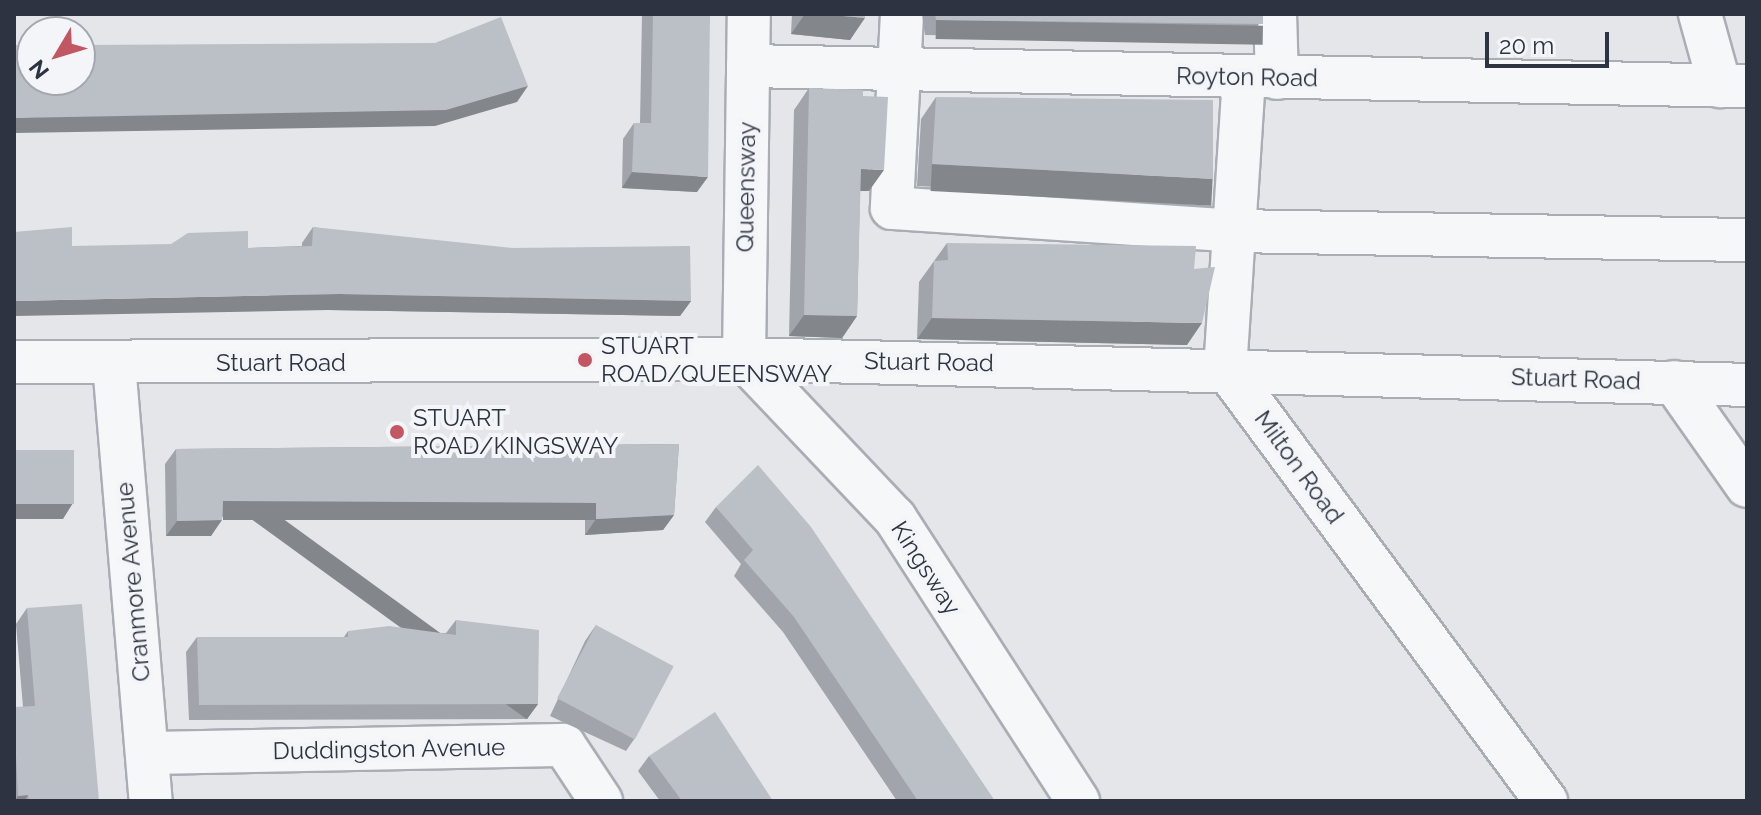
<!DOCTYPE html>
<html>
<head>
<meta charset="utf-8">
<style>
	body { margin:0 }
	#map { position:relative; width:1761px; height:815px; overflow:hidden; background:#e4e6ea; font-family:Raleway,sans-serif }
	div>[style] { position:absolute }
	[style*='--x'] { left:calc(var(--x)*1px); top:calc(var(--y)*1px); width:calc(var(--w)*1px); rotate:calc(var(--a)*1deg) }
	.roads { filter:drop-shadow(2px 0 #a9adb4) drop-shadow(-2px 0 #a9adb4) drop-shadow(0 2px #a9adb4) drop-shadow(0 -2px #a9adb4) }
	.minor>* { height:42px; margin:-21px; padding:0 21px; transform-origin:21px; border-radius:21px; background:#f6f7f9 }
	.wall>* { inset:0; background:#a1a4aa }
	.shaded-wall>* { inset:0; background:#83868b; transform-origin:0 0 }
	.building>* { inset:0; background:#bbbfc6; transform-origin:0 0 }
	.dots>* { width:22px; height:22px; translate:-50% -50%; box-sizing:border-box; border:4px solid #f3f5f8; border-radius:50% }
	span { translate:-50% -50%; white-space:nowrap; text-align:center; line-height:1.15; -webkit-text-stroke:8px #f3f5f8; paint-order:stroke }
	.street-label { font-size:24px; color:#2d3341 }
	.poi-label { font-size:24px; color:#2d3341 }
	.left { translate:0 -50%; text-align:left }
	.frame { position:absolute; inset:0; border:16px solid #2d3341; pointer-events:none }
	.north { position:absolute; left:16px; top:16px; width:80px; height:80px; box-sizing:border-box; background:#f3f5f8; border:2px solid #a4a7af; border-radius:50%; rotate:232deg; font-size:22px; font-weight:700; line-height:32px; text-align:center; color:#2d3341 }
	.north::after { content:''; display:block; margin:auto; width:28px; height:36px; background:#c25661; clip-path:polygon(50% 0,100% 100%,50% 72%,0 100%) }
	.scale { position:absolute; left:1485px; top:32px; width:124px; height:36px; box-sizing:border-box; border:4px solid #2d3341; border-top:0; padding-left:10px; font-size:24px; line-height:28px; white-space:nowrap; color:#2d3341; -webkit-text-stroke:6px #f3f5f8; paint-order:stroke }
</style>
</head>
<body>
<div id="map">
	<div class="roads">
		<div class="minor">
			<i style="--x:902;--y:14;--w:194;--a:93"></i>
			<i style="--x:892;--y:208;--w:343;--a:3.8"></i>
			<i style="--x:1234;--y:231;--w:513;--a:1.01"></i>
			<i style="--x:1275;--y:14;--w:64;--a:88.2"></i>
			<i style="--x:1700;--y:14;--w:75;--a:74.5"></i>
			<i style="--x:748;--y:66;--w:999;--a:1.15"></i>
			<i style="--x:1244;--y:77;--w:291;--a:93.7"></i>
			<i style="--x:1225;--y:367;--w:540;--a:53.51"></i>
			<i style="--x:744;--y:359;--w:219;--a:46.5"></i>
			<i style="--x:895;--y:518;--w:337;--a:57.1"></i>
			<i style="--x:744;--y:359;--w:345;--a:-89.2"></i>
			<i style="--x:14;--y:362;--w:730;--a:-0.24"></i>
			<i style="--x:744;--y:359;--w:1003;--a:1.48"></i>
			<i style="--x:114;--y:364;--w:439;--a:85.2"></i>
			<i style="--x:1674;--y:382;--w:127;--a:54.9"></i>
			<i style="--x:147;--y:753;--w:417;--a:-1.1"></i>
			<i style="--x:564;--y:745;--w:67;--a:56.5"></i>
		</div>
	</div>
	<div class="wall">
		<i style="clip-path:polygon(642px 14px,710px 14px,697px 192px,622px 188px,623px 139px,634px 123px,640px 123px)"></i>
		<i style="clip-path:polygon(792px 14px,865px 14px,850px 40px,791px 34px)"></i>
		<i style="clip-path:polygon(922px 14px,1263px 14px,1252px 40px,925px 35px)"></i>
		<i style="clip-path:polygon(809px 88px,863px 96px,869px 191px,860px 191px,857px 316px,842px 338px,789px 336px,794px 110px)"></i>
		<i style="clip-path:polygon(936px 97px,1198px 200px,917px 186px,921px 119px)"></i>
		<i style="clip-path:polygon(313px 227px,691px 301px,680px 316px,328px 310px,72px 246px,248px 248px,302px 246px,302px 243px)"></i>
		<i style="clip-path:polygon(947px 243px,1187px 345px,917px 339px,919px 282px)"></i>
		<i style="clip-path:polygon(679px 444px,674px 515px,663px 530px,585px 535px,585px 519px,222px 517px,211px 536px,166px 536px,165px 464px,176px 449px)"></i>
		<i style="clip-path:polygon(716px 507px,995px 801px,897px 801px,783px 632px,734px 576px,741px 564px,705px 522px)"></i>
		<i style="clip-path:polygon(27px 608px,99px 801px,14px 801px,14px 707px,23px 707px,16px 624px)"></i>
		<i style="clip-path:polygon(456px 620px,538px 704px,527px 719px,189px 720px,186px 652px,197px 637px,344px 637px,348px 631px,446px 633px)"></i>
		<i style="clip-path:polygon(596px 625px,637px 735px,626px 751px,550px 716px,585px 641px)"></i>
		<i style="clip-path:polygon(649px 756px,773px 801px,660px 801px,638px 771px)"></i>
	</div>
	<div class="shaded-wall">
		<i style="clip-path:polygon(805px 14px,820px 14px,865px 18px,850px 40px,791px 34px)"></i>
		<i style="left:936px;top:20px;width:327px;height:19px;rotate:1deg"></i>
		<i style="clip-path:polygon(528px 86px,517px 102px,435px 126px,14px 133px,14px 118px)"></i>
		<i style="left:932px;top:164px;width:281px;height:27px;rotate:3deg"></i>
		<i style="clip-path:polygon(861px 169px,884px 170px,869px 191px,846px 191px)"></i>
		<i style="clip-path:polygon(632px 172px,708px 177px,697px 192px,622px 188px)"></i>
		<i style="clip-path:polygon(339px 294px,691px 301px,680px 316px,328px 310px,14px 316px,14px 301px)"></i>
		<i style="clip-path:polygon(804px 315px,857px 316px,842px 338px,789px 336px)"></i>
		<i style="clip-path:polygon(932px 318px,1202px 323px,1187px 345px,917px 339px)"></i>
		<i style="left:223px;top:501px;width:373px;height:19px"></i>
		<i style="clip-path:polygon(73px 503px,63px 519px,14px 519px,14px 504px)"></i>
		<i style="clip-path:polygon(674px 515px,663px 530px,585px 535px,596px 519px)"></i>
		<i style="clip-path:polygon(222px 520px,211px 536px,166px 536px,177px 521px)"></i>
		<i style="left:538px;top:704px;width:19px;height:339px;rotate:126deg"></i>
		<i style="clip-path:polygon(28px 795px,24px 801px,15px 801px,18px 796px)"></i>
	</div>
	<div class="building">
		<i style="clip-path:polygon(653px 14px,710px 14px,708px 177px,632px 172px,634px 123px,651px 123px)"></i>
		<i style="clip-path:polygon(820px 14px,865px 14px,865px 18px)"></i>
		<i style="clip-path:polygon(935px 14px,1263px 14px,1263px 24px,936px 20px)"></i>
		<i style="clip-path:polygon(501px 17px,528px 86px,446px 110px,14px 118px,14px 45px,32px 45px,32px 80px,80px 80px,80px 45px,435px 43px)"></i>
		<i style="clip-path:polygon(809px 88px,863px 90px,863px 96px,888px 97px,884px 170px,861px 169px,857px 316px,804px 315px)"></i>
		<i style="clip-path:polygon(936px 97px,1213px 100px,1213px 179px,932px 164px)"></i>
		<i style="clip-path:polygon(72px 227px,72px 246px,171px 244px,188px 233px,248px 231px,248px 248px,312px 246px,313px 227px,512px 248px,690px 246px,691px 301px,339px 294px,14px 301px,14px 232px)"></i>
		<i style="clip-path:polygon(947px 243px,1196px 246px,1194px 269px,1215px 267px,1202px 323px,932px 318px,934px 261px,948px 260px)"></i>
		<i style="clip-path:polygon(679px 444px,674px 515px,596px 519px,596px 503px,223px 501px,222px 520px,177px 521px,176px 449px)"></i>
		<i style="left:14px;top:450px;width:60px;height:54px"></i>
		<i style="clip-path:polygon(758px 465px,811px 527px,995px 801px,918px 801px,794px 617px,744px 560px,753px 550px,716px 507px)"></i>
		<i style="clip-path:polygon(82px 604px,99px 801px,29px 801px,28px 795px,18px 796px,14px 717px,14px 707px,35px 706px,27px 608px)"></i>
		<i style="clip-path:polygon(456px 620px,539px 630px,538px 704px,199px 705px,197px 637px,348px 637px,348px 631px,389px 626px,456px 635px)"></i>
		<i style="left:596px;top:625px;width:88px;height:83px;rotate:28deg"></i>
		<i style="clip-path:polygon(715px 712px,773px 801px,682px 801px,649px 756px)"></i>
	</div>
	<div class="dots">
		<i style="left:585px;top:360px;background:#c25661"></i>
		<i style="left:397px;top:432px;background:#c25661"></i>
	</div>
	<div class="street-label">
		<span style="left:1247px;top:77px;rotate:1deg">Royton Road</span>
		<span style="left:746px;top:187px;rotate:-89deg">Queensway</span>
		<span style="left:929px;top:362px;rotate:1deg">Stuart Road</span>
		<span style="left:281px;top:363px">Stuart Road</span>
		<span style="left:1576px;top:379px;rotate:2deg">Stuart Road</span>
		<span style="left:1299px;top:467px;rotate:54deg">Milton Road</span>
		<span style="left:926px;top:568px;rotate:57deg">Kingsway</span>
		<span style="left:133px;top:582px;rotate:-95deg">Cranmore Avenue</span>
		<span style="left:389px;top:749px;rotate:-1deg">Duddingston Avenue</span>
	</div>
	<div class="poi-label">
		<span class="left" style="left:601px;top:360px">STUART<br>ROAD/QUEENSWAY</span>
		<span class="left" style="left:413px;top:432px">STUART<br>ROAD/KINGSWAY</span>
	</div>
	<div class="frame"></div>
	<div class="north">N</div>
	<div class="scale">20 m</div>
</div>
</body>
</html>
